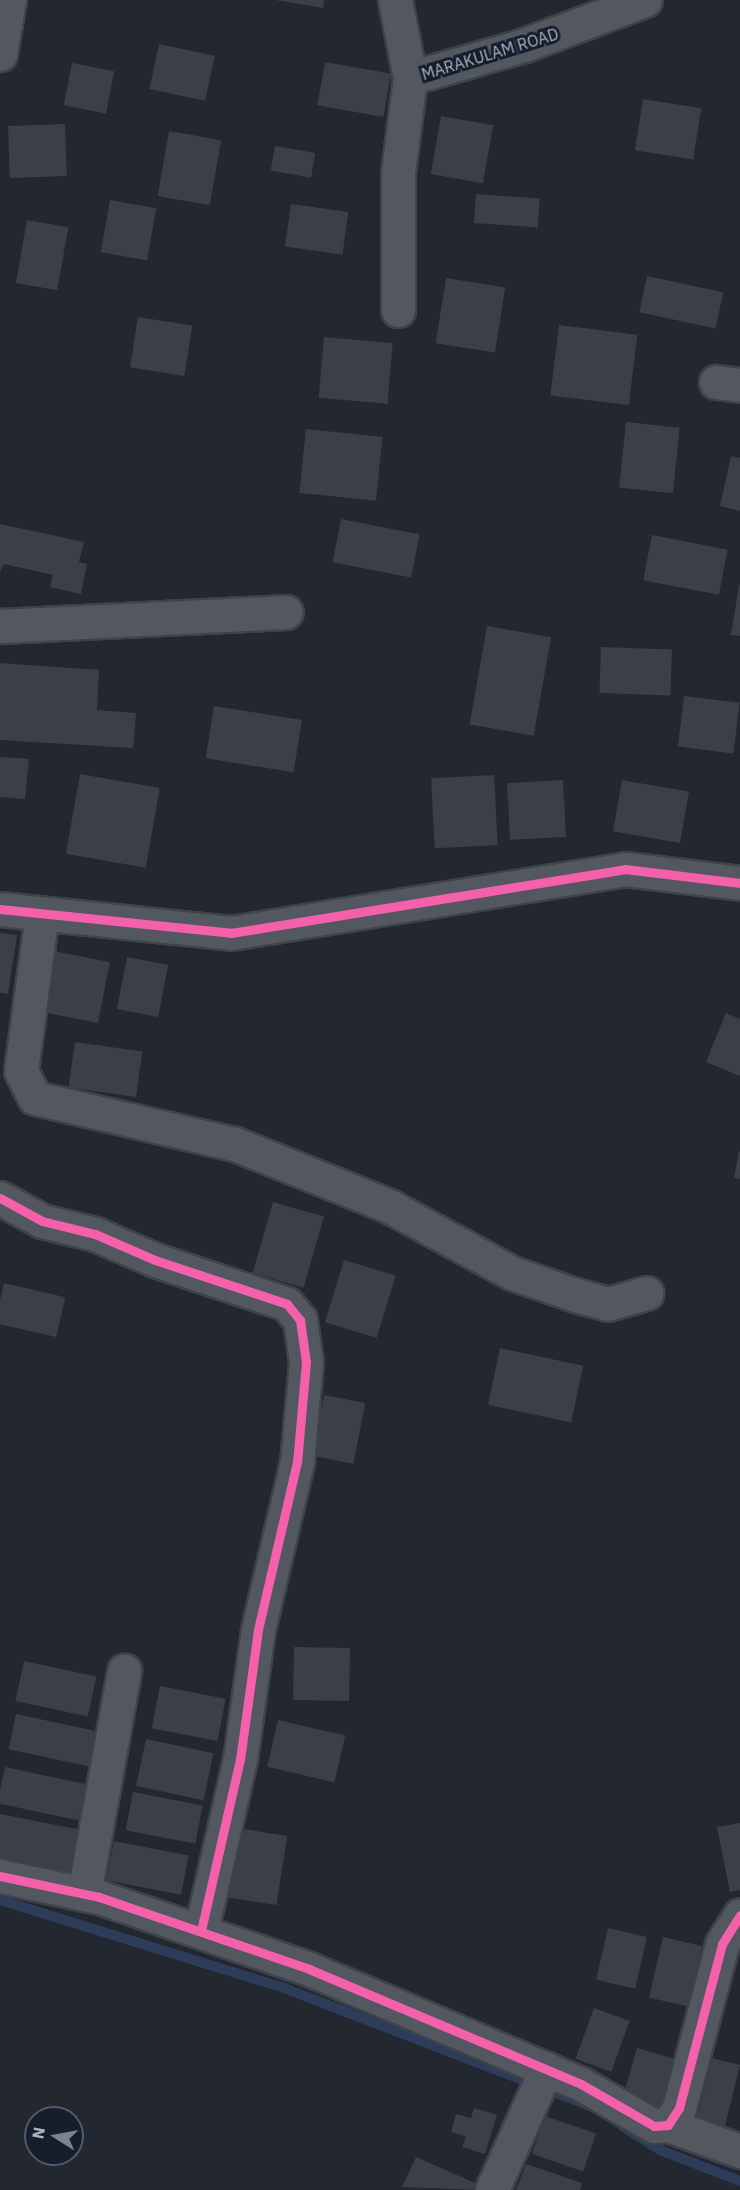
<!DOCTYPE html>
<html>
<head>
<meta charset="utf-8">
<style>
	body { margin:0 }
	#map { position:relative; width:740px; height:2190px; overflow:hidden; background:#232730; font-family:"IBM Plex Sans",sans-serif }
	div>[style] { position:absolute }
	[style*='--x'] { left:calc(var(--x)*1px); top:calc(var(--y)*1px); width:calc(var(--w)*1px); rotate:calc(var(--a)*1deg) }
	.stream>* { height:10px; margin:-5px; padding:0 5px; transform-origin:5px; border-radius:5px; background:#2c3c59 }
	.building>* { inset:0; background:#3b3f47; transform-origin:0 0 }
	.roads { filter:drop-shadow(2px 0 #3f424a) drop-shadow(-2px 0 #3f424a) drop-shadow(0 2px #3f424a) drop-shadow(0 -2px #3f424a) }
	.minor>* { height:33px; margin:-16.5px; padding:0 16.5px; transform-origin:16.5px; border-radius:16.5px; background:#525760 }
	.cycleway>* { height:9px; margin:-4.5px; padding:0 4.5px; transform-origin:4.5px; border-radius:4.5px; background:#f560ab }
	span { translate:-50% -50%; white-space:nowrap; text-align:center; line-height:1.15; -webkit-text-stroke:6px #161e2b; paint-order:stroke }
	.street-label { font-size:16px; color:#aab3c4 }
	.north { position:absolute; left:24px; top:2106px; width:60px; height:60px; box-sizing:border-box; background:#161e2b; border:2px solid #515a68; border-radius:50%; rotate:281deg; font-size:16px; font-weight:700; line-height:24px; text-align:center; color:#aab3c4 }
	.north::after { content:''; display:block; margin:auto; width:21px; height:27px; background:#7b8290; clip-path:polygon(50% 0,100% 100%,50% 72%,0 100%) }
</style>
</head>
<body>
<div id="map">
	<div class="stream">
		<i style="--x:0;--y:1900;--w:297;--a:17.2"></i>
		<i style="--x:284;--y:1988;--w:326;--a:21.1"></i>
		<i style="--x:622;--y:2126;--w:45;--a:32.3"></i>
		<i style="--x:660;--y:2150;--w:86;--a:21.2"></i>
	</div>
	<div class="building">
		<i style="clip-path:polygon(275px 0,324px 0,323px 8px)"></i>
		<i style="left:159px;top:44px;width:57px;height:46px;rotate:12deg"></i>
		<i style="left:325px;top:62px;width:67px;height:44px;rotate:10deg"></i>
		<i style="left:72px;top:63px;width:43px;height:43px;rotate:11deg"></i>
		<i style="left:643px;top:99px;width:59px;height:52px;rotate:9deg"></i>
		<i style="left:441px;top:116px;width:53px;height:59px;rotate:10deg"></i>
		<i style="left:65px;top:124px;width:52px;height:57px;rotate:88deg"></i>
		<i style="left:169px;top:131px;width:53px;height:66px;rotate:10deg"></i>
		<i style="left:275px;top:146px;width:41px;height:25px;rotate:10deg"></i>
		<i style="left:476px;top:194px;width:64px;height:29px;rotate:4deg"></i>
		<i style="left:110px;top:200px;width:47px;height:53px;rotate:10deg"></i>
		<i style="left:291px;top:204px;width:58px;height:43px;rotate:8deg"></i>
		<i style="left:27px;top:220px;width:42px;height:64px;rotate:10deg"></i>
		<i style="left:647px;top:276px;width:78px;height:37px;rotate:12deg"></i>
		<i style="left:446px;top:278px;width:60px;height:66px;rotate:9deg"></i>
		<i style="left:138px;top:317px;width:55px;height:51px;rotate:9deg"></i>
		<i style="left:559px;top:325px;width:79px;height:71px;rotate:7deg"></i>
		<i style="left:324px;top:337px;width:69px;height:61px;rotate:5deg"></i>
		<i style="left:626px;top:422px;width:54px;height:66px;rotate:6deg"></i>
		<i style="left:306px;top:429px;width:77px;height:64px;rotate:6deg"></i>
		<i style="clip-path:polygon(731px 456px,740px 458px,740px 511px,720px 506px)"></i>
		<i style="left:341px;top:519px;width:80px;height:44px;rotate:11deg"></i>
		<i style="clip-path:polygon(0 524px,84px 542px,79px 562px,87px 564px,81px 594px,50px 587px,53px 575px,4px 564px,0 572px)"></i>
		<i style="left:652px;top:535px;width:77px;height:46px;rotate:11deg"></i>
		<i style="clip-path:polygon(739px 585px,740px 585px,740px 636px,731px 635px)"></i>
		<i style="left:487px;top:626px;width:65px;height:100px;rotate:10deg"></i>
		<i style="left:601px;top:647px;width:71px;height:46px;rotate:2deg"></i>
		<i style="clip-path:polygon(0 663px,99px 670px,97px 710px,136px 713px,133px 748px,0 740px)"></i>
		<i style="left:684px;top:696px;width:56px;height:51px;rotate:7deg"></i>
		<i style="left:214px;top:706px;width:89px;height:53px;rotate:9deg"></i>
		<i style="clip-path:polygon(0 757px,29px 759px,25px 799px,0 797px)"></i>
		<i style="left:80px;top:774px;width:81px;height:81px;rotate:10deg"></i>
		<i style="left:494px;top:775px;width:70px;height:63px;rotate:87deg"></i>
		<i style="left:563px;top:780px;width:57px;height:56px;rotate:87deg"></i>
		<i style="left:622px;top:780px;width:68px;height:52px;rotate:10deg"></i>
		<i style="clip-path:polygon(0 933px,17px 935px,8px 994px,0 993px)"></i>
		<i style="left:48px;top:950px;width:63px;height:62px;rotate:11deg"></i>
		<i style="left:127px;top:957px;width:42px;height:53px;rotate:11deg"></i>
		<i style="clip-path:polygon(726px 1013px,740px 1019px,740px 1076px,706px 1062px)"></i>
		<i style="left:75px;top:1042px;width:68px;height:46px;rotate:8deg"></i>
		<i style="clip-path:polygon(739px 1151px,740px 1151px,740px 1179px,734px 1178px)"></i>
		<i style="left:273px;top:1202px;width:53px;height:74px;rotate:16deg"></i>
		<i style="left:344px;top:1260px;width:54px;height:65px;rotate:17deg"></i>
		<i style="left:4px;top:1283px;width:63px;height:41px;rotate:13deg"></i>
		<i style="left:500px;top:1348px;width:85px;height:58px;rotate:12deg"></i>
		<i style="left:324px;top:1395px;width:42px;height:62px;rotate:11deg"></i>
		<i style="left:294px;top:1647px;width:56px;height:53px;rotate:1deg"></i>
		<i style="left:24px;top:1661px;width:74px;height:41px;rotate:12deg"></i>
		<i style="left:160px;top:1686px;width:67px;height:43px;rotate:11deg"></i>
		<i style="left:16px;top:1714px;width:85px;height:36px;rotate:12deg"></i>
		<i style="left:278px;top:1720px;width:69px;height:48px;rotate:13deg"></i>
		<i style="left:146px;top:1739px;width:69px;height:48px;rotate:12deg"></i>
		<i style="left:5px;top:1767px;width:83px;height:37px;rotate:12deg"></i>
		<i style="left:133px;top:1792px;width:71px;height:39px;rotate:11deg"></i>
		<i style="left:0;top:1814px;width:86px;height:45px;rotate:11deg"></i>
		<i style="clip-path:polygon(740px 1823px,740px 1890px,730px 1892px,717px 1827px)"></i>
		<i style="left:237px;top:1828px;width:51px;height:70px;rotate:9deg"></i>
		<i style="left:114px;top:1841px;width:76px;height:40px;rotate:11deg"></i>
		<i style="left:608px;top:1928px;width:40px;height:53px;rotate:13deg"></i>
		<i style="left:663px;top:1937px;width:40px;height:62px;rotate:13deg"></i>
		<i style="left:594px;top:2008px;width:38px;height:54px;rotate:20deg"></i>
		<i style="left:637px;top:2048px;width:44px;height:53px;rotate:16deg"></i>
		<i style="left:712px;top:2058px;width:29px;height:63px;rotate:14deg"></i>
		<i style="clip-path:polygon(474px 2108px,497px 2115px,485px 2154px,462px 2147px,466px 2137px,451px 2132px,456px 2114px,471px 2118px)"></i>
		<i style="left:545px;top:2116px;width:54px;height:40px;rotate:19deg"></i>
		<i style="clip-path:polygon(416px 2157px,484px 2187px,483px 2190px,402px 2187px)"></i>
		<i style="clip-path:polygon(526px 2164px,582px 2183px,580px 2190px,516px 2190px)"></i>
	</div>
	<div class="roads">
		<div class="minor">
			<i style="--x:395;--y:0;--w:79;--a:79.1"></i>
			<i style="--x:410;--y:78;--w:119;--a:-16.1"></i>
			<i style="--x:524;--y:45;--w:129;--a:-20.4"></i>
			<i style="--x:0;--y:54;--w:55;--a:-80.5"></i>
			<i style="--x:398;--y:310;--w:137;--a:-90"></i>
			<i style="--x:398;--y:173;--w:96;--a:-82.8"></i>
			<i style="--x:716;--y:382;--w:24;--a:7"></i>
			<i style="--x:0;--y:626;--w:286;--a:-2.8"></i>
			<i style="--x:0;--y:909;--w:232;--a:5.9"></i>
			<i style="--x:231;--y:933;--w:399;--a:-9.2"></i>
			<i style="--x:625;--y:869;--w:116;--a:6.9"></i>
			<i style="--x:42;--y:913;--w:159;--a:97.6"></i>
			<i style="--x:21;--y:1071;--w:30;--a:63"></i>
			<i style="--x:35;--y:1098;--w:205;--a:13"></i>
			<i style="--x:235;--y:1144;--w:166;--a:21.9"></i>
			<i style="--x:389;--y:1206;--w:140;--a:28.6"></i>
			<i style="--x:512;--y:1273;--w:67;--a:19.2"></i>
			<i style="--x:575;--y:1295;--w:34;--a:15"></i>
			<i style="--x:608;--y:1304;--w:40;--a:-16"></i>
			<i style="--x:0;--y:1198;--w:48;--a:28.7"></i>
			<i style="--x:42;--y:1221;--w:55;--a:13.8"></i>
			<i style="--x:95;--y:1234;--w:65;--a:23.4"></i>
			<i style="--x:155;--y:1260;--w:139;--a:18.4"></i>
			<i style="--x:287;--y:1304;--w:21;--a:51"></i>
			<i style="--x:300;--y:1320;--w:42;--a:81.9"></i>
			<i style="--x:306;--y:1362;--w:100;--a:95.1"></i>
			<i style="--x:297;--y:1462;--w:172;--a:103.1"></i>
			<i style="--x:258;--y:1630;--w:130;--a:97.9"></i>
			<i style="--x:240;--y:1759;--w:176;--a:102.8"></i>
			<i style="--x:0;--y:1876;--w:101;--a:12"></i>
			<i style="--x:99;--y:1897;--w:222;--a:18.9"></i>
			<i style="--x:309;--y:1969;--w:295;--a:22.9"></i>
			<i style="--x:581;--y:2084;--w:84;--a:29.9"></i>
			<i style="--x:654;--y:2126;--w:14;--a:-4"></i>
			<i style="--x:668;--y:2125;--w:20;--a:-57"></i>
			<i style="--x:679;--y:2108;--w:170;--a:-75.3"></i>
			<i style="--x:722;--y:1944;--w:34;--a:-58"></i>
			<i style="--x:84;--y:1894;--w:227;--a:-79.8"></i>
			<i style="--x:668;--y:2125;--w:77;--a:19.9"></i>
			<i style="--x:492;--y:2190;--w:133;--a:-65.9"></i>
		</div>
	</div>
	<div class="cycleway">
		<i style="--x:0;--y:909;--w:232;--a:5.9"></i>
		<i style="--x:231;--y:933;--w:399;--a:-9.2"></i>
		<i style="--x:625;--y:869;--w:116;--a:6.9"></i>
		<i style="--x:0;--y:1198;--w:48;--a:28.7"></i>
		<i style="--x:42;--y:1221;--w:55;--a:13.8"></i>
		<i style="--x:95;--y:1234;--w:65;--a:23.4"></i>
		<i style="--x:155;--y:1260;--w:139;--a:18.4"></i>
		<i style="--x:287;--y:1304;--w:21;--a:51"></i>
		<i style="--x:300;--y:1320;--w:42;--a:81.9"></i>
		<i style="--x:306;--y:1362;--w:100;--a:95.1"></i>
		<i style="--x:297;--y:1462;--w:172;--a:103.1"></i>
		<i style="--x:258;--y:1630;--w:130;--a:97.9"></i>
		<i style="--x:240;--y:1759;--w:176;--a:102.8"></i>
		<i style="--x:0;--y:1876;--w:101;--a:12"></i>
		<i style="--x:99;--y:1897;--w:222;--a:18.9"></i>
		<i style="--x:309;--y:1969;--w:295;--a:22.9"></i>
		<i style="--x:581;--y:2084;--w:84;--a:29.9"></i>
		<i style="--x:654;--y:2126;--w:14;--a:-4"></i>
		<i style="--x:668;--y:2125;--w:20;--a:-57"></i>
		<i style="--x:679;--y:2108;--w:170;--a:-75.3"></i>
		<i style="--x:722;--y:1944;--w:34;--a:-58"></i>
	</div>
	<div class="street-label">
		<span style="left:490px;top:54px;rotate:-17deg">MARAKULAM ROAD</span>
	</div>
	<div class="north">N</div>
</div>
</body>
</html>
